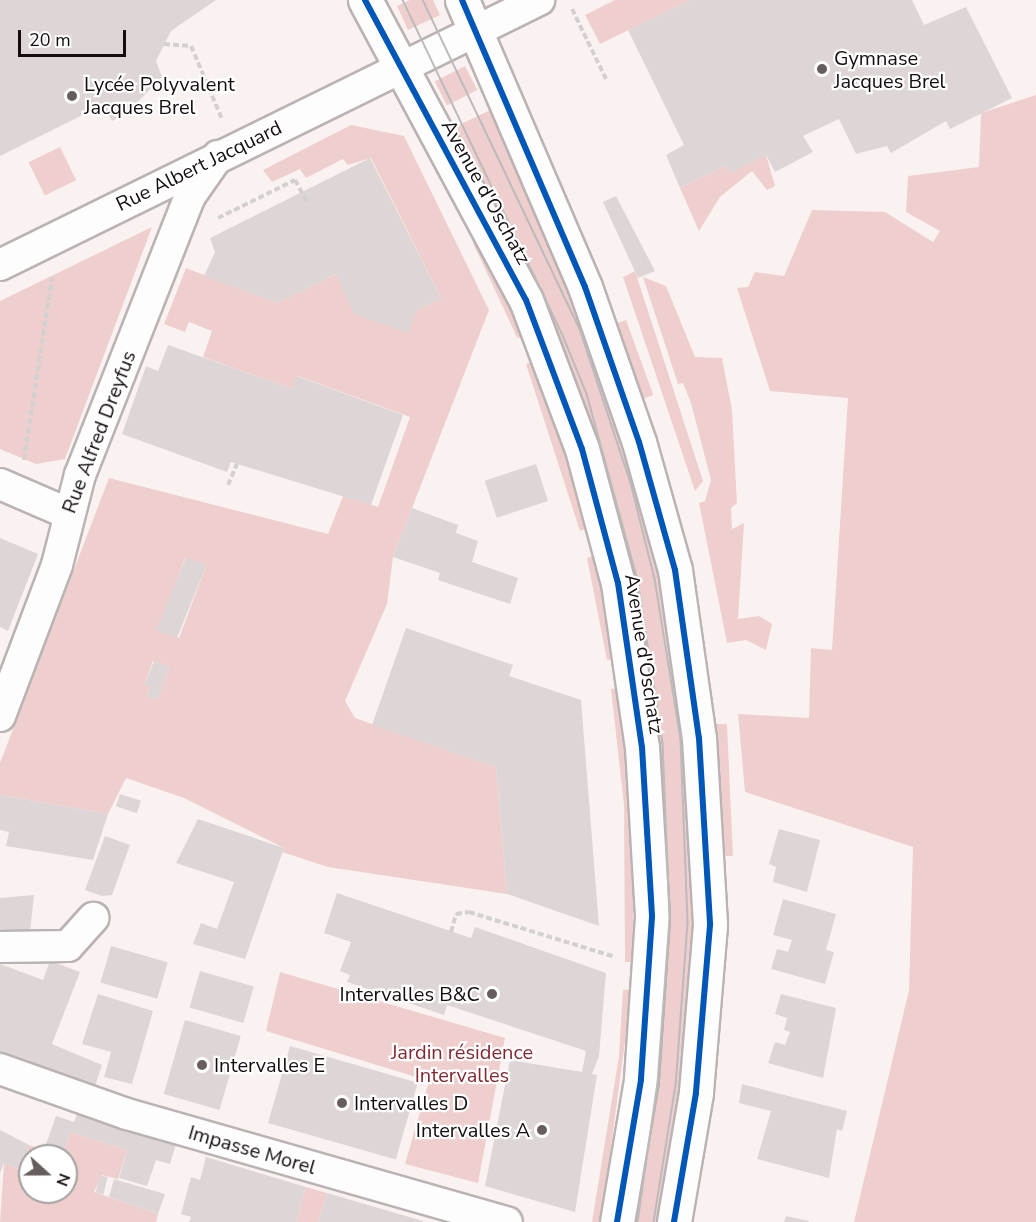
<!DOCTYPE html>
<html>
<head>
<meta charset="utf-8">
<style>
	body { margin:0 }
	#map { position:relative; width:1036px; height:1222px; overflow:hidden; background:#faf2f1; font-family:"Nunito Sans",sans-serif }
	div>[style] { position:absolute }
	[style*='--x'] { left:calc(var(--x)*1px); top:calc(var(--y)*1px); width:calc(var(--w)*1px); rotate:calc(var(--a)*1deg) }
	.green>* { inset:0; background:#eecfce; transform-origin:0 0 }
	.building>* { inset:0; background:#ded6d6; transform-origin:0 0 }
	.path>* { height:4px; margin-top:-2px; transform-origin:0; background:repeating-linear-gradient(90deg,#d3d0d0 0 6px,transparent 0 9px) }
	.roads { filter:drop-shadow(2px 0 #bbb3b3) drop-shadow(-2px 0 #bbb3b3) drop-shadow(0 2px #bbb3b3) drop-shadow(0 -2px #bbb3b3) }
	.minor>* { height:30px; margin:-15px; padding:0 15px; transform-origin:15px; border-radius:15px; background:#fefdfd }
	.tertiary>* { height:33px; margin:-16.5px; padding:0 16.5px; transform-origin:16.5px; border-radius:16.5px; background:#fefdfd }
	.tram>* { height:1.5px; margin:-0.75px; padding:0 0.75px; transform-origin:0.75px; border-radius:0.75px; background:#bcbaba }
	.cycleway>* { height:6px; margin:-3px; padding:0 3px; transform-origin:3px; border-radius:3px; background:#0057b8 }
	.dots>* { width:16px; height:16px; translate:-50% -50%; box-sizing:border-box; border:3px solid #fff; border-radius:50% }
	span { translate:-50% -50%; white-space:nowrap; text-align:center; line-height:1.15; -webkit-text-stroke:4.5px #fff; paint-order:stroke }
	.poi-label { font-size:20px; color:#150e0e }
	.left { translate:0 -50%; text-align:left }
	.right { translate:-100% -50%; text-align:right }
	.street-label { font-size:20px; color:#150e0e }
	.park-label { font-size:20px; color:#822830 }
	.north { position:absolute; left:18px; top:1144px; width:60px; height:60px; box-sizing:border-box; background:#fff; border:2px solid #a19f9f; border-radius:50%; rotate:111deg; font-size:16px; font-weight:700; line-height:24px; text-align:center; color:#150e0e }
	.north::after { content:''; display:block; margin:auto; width:21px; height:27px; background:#655e5d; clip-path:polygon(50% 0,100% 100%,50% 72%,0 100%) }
	.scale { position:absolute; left:18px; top:30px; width:108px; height:27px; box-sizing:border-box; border:3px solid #150e0e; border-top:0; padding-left:8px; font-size:18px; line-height:21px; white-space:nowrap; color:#150e0e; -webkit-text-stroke:4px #fff; paint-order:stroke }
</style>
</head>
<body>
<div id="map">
	<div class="green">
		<i style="clip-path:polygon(410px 0,433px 0,440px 15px,408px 30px,397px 6px)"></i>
		<i style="clip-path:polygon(615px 0,690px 0,600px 44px,585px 15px)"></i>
		<i style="left:465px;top:66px;width:27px;height:34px;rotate:63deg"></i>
		<i style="clip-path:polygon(1036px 95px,1036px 1222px,854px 1222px,909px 990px,913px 847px,745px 792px,738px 714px,809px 718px,811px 648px,832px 650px,848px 398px,770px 391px,737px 288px,748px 287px,755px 272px,784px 276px,812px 210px,885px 212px,933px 242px,940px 231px,906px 212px,908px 176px,979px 167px,981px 113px)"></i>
		<i style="clip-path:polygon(497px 107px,622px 419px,678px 643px,697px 967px,665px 1222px,628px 1222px,642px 650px,448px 130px)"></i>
		<i style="clip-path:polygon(evenodd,351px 125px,404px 136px,489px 310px,393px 557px,387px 604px,345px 701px,355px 718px,496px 767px,507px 894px,328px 867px,282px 852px,284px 848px,184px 798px,126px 778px,108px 814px,0 795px,0 763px,109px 478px,328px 534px,343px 496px,378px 507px,410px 417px,298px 376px,293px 389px,203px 357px,212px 331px,189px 322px,185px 332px,164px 324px,186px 268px,277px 303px,336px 274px,416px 311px,441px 298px,371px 158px,348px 165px,343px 159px,306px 178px,300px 169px,272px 182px,263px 170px,351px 125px,185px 558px,206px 566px,179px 638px,159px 630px,185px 558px,351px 125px,153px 661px,169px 667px,157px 700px,147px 695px,150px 687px,144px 685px,153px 661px)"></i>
		<i style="left:60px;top:147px;width:37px;height:35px;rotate:64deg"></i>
		<i style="clip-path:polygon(766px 155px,775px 186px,767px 190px,752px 171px,720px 197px,699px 231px,680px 188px,726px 166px,730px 172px)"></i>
		<i style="clip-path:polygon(152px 227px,65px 459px,36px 464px,0 449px,0 301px)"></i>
		<i style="left:480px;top:239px;width:106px;height:8px;rotate:65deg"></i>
		<i style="clip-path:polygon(635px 271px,703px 481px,695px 491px,623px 277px)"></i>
		<i style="clip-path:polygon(643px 277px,666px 286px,695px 357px,722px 358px,732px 410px,737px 503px,731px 508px,732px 529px,744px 523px,738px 619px,759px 616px,772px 624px,766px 650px,746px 640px,727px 643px,699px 503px,705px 501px,711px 480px,691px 403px,683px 383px,678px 384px)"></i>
		<i style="left:626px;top:320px;width:80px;height:11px;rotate:70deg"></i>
		<i style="clip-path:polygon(533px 361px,572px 471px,588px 528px,580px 531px,526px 364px)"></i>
		<i style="clip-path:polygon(595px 555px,609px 615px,615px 659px,607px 660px,587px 558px)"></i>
		<i style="clip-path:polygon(620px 688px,631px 777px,634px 962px,625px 962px,624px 805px,611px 689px)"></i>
		<i style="clip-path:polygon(716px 724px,727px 724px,733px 856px,724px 856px)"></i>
		<i style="clip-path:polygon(280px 972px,505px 1038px,478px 1183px,405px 1164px,429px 1081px,266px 1031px)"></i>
		<i style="clip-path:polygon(632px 989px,601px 1222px,592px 1222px,619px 1056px,623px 990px)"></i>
		<i style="clip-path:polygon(70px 1132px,127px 1150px,118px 1179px,102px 1175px,94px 1192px,158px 1214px,156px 1222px,0 1222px,4px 1163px,21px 1170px,29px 1145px,61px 1156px,30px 1156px,30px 1192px,66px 1192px,62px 1156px)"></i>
		<i style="clip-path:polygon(306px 1187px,327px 1193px,318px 1222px,296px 1222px)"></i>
	</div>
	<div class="building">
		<i style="clip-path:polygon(0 0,216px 0,171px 31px,156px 61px,162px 77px,126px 114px,112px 121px,103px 105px,0 156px)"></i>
		<i style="clip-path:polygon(690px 0,912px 0,924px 25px,966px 7px,1012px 98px,950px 129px,946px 121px,891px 153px,887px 146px,856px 154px,839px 119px,803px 136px,813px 152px,775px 172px,766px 155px,730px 173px,726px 166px,680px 188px,666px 155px,684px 145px,628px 30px)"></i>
		<i style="clip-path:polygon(370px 158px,441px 298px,416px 311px,408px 333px,354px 314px,336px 274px,277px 303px,204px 276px,215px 252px,210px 238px)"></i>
		<i style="clip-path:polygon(616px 196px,655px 271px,638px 278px,603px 202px)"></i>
		<i style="clip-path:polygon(168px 345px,293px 389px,297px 376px,403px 415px,371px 505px,231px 462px,227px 472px,122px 434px,146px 366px,158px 371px)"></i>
		<i style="left:536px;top:464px;width:39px;height:54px;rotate:72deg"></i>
		<i style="clip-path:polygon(412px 508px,458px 525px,456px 533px,478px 541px,472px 562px,518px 578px,510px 604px,438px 580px,440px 573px,393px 557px)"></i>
		<i style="clip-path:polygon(0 538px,38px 554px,8px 631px,0 627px)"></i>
		<i style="left:186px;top:557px;width:22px;height:79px;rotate:22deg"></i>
		<i style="clip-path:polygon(406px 628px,513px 665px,509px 676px,581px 700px,599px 926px,507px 894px,496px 767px,372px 725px)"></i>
		<i style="clip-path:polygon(154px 661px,169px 667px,157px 700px,147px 695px,150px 687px,144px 685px)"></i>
		<i style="left:120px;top:794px;width:22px;height:13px;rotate:18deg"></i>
		<i style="clip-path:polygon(0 795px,108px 814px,93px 860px,6px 846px,9px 832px,0 830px)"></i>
		<i style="clip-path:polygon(198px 819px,284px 848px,245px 959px,193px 944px,201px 923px,217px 929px,234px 882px,176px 863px)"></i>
		<i style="clip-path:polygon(779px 829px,820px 840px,807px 892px,773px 882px,776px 867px,769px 864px)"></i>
		<i style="clip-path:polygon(105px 836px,130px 845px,112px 895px,102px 896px,85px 890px)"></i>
		<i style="clip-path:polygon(337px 893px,471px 938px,475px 927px,606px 973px,599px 1056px,592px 1074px,597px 1075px,575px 1212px,485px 1186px,510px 1060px,582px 1072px,586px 1051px,447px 1005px,444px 1015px,347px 982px,350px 975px,340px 971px,351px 942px,324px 933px)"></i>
		<i style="clip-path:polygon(34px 895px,30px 932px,0 934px,0 898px)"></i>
		<i style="clip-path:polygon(783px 899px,836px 914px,826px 950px,834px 952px,825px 984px,771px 969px,777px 949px,788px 952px,792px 940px,773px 935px)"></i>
		<i style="left:111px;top:946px;width:59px;height:38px;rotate:16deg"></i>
		<i style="clip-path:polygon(50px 961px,80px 972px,52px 1044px,102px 1065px,92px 1096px,0 1059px,0 964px,43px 980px)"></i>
		<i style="left:200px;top:971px;width:56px;height:38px;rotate:16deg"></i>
		<i style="clip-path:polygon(98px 994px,153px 1011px,132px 1084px,104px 1077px,111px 1052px,82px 1044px)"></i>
		<i style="clip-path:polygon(781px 994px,836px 1008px,823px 1078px,768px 1063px,775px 1042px,785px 1045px,790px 1032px,784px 1030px,787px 1018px,775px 1014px)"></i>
		<i style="left:185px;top:1020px;width:58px;height:77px;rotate:16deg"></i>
		<i style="left:290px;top:1046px;width:133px;height:80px;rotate:16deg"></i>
		<i style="clip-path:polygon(742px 1084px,847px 1111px,842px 1131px,837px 1129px,829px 1178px,757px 1159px,771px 1111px,739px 1103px)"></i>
		<i style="clip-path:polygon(82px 1100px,178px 1137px,170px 1164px,156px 1160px,147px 1186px,119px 1178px,127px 1150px,70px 1132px,62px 1156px,44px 1150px,56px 1116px,74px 1122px)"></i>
		<i style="clip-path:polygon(0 1130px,29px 1145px,21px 1170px,4px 1163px,0 1173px)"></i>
		<i style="clip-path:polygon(206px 1157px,306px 1187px,296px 1222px,189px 1222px,191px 1217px,181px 1214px,191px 1177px,200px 1180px)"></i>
		<i style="left:100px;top:1175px;width:8px;height:18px;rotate:14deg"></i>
		<i style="clip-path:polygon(114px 1179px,165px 1194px,158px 1214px,109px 1197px)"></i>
		<i style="clip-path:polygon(327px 1193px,423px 1221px,423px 1222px,318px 1222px)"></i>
		<i style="clip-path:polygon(786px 1216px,809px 1221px,809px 1222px,784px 1222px)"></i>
	</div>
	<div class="path">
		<i style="--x:572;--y:9;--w:80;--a:64.1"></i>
		<i style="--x:164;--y:44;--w:27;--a:4"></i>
		<i style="--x:191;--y:46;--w:79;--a:67"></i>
		<i style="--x:218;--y:218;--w:86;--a:-26.3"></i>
		<i style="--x:295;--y:180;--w:25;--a:61"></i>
		<i style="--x:24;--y:460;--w:184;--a:-81.3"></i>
		<i style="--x:228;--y:485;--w:23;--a:-67"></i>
		<i style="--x:451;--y:932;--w:19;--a:-74"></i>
		<i style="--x:456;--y:914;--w:13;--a:-9"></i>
		<i style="--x:469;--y:912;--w:153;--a:17.1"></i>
	</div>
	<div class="roads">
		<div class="minor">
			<i style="--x:0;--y:265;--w:601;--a:-26.18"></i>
			<i style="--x:0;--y:484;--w:73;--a:23.4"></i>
			<i style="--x:0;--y:716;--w:161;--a:-69.3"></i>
			<i style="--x:57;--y:565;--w:93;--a:-75.7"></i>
			<i style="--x:80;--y:475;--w:300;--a:-68.5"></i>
			<i style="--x:190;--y:196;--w:49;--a:-55"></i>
			<i style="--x:0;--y:947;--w:68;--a:-0.8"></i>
			<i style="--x:68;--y:946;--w:38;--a:-48"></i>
			<i style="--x:0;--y:1069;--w:135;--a:19.5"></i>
			<i style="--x:127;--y:1114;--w:395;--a:15.9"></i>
		</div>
		<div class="tertiary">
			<i style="--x:365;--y:0;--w:340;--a:61.8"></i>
			<i style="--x:526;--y:300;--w:159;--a:69.4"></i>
			<i style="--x:582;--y:449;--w:139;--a:75"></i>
			<i style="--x:618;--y:583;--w:166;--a:81.7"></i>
			<i style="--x:642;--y:747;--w:170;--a:86.6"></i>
			<i style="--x:652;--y:917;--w:163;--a:93.9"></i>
			<i style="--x:641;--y:1080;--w:144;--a:99.6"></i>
			<i style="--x:462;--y:0;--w:312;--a:66.8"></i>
			<i style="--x:585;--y:287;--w:164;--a:70.8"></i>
			<i style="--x:639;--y:442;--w:133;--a:74.3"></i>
			<i style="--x:675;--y:570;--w:170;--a:81.9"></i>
			<i style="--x:699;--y:738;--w:187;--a:86.6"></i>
			<i style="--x:710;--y:925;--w:169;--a:94.8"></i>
			<i style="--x:696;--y:1093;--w:131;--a:99.7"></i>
		</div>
	</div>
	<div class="tram">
		<i style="--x:403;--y:0;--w:374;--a:64.5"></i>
		<i style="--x:564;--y:338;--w:61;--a:67.7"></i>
		<i style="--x:587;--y:394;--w:193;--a:74.7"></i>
		<i style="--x:638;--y:580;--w:165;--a:81.3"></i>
		<i style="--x:663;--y:743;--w:177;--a:87.7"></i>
		<i style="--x:670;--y:920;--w:163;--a:94.2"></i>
		<i style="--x:658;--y:1083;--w:140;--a:98.2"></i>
		<i style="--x:423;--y:0;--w:365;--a:64.5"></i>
		<i style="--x:580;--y:329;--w:162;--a:71.7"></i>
		<i style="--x:631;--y:483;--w:99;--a:76"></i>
		<i style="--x:655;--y:579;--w:163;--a:80.8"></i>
		<i style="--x:681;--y:740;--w:183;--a:87.8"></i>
		<i style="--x:688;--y:923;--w:162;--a:94.2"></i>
		<i style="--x:676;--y:1085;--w:139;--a:99.1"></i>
	</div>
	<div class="cycleway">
		<i style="--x:365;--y:0;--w:340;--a:61.8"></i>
		<i style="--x:526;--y:300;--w:159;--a:69.4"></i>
		<i style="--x:582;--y:449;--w:139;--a:75"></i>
		<i style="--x:618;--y:583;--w:166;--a:81.7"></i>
		<i style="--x:642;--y:747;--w:170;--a:86.6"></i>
		<i style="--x:652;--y:917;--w:163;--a:93.9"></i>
		<i style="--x:641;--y:1080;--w:144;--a:99.6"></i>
		<i style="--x:462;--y:0;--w:312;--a:66.8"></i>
		<i style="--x:585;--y:287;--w:164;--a:70.8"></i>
		<i style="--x:639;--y:442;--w:133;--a:74.3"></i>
		<i style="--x:675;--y:570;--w:170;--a:81.9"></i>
		<i style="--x:699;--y:738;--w:187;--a:86.6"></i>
		<i style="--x:710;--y:925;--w:169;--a:94.8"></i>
		<i style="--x:696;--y:1093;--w:131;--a:99.7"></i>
	</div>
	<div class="dots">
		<i style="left:822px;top:69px;background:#655e5d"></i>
		<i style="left:72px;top:96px;background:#655e5d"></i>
		<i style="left:492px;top:994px;background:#655e5d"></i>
		<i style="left:202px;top:1065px;background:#655e5d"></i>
		<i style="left:342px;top:1103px;background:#655e5d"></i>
		<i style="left:542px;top:1130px;background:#655e5d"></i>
	</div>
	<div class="poi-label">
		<span class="left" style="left:834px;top:70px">Gymnase<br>Jacques Brel</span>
		<span class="left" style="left:84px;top:96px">Lycée Polyvalent<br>Jacques Brel</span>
		<span class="right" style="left:480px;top:994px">Intervalles B&amp;C</span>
		<span class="left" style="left:214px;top:1065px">Intervalles E</span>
		<span class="left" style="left:354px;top:1103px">Intervalles D</span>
		<span class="right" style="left:530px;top:1130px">Intervalles A</span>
	</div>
	<div class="street-label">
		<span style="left:199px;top:166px;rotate:-26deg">Rue Albert Jacquard</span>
		<span style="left:486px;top:192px;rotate:61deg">Avenue d'Oschatz</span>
		<span style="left:99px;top:432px;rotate:-69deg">Rue Alfred Dreyfus</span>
		<span style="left:644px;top:654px;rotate:81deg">Avenue d'Oschatz</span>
		<span style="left:252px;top:1150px;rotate:16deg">Impasse Morel</span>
	</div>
	<div class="park-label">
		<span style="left:462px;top:1064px">Jardin résidence<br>Intervalles</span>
	</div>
	<div class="north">N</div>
	<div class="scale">20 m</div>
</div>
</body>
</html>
